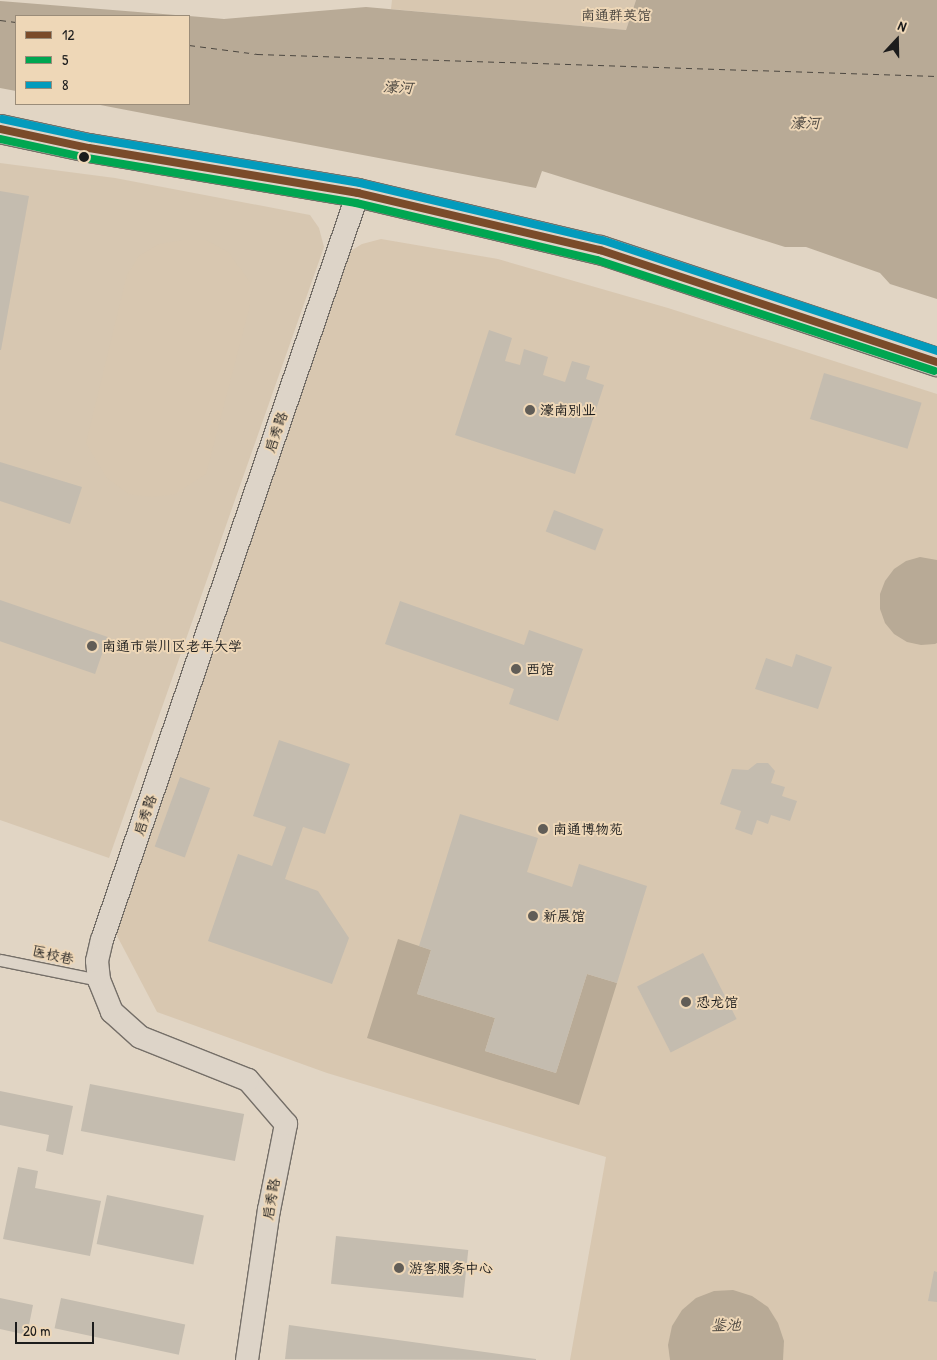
<!DOCTYPE html>
<html>
<head>
<meta charset="utf-8">
<style>
	body { margin:0 }
	#map { position:relative; width:937px; height:1360px; overflow:hidden; background:#e1d5c4; font-family:"Patrick Hand","LXGW WenKai TC",sans-serif }
	div>[style] { position:absolute }
	[style*='--x'] { left:calc(var(--x)*1px); top:calc(var(--y)*1px); width:calc(var(--w)*1px); rotate:calc(var(--a)*1deg) }
	.built>* { inset:0; background:#d7c7b1 }
	.green>* { inset:0; background:#d8c7b0 }
	.water>* { inset:0; background:#b8aa96 }
	.ferry>* { height:1px; margin-top:-0.5px; transform-origin:0; background:repeating-linear-gradient(90deg,#4c4740 0 6px,transparent 0 11px) }
	.building>* { inset:0; background:#c4bcaf; transform-origin:0 0 }
	.roads { filter:drop-shadow(1px 0 #756f68) drop-shadow(-1px 0 #756f68) drop-shadow(0 1px #756f68) drop-shadow(0 -1px #756f68) }
	.lane>* { height:11px; margin:-5.5px; padding:0 5.5px; transform-origin:5.5px; border-radius:5.5px; background:#ddd4c8 }
	.street>* { height:22px; margin:-11px; padding:0 11px; transform-origin:11px; border-radius:11px; background:#ddd4c8 }
	.secondary>* { height:28px; margin:-14px; padding:0 14px; transform-origin:14px; border-radius:14px; background:#ddd4c8 }
	.bus-1>* { height:8px; margin:-4px; padding:0 4px; transform-origin:4px; border-radius:4px; background:#7a4b2a }
	.bus-2>* { height:8px; margin:-4px; padding:0 4px; transform-origin:4px; border-radius:4px; background:#00a651 }
	.bus-3>* { height:8px; margin:-4px; padding:0 4px; transform-origin:4px; border-radius:4px; background:#039bbc }
	.dots>* { width:14px; height:14px; translate:-50% -50%; box-sizing:border-box; border:2px solid #eed7b7; border-radius:50% }
	span { translate:-50% -50%; white-space:nowrap; text-align:center; line-height:1.15; -webkit-text-stroke:4px #eed7b7; paint-order:stroke }
	.park-label { font-size:14px; color:#49443d }
	.poi-label { font-size:14px; color:#1c1c1c }
	.left { translate:0 -50%; text-align:left }
	.street-label { font-size:14px; color:#1c1c1c }
	.water-label { font-size:15px; color:#4c4740; font-style:italic }
	.legend { position:absolute; left:15px; top:15px; width:175px; height:90px; box-sizing:border-box; background:#eed7b7; border:1px solid #9a8c79; margin:0; padding:6px 9px; list-style:none; font-size:15px; color:#1c1c1c }
	.legend li { display:flex; align-items:center; gap:10px; height:25px }
	.legend b { width:25px; border:1px solid #9a8c79 }
	.north { position:absolute; left:872px; top:15px; width:50px; height:50px; -webkit-text-stroke:4px #eed7b7; paint-order:stroke; rotate:21deg; font-size:14px; font-weight:700; line-height:20px; text-align:center; color:#1c1c1c }
	.north::after { content:''; display:block; margin:auto; width:18px; height:22px; background:#1c1c1c; clip-path:polygon(50% 0,100% 100%,50% 72%,0 100%) }
	.scale { position:absolute; left:15px; top:1322px; width:79px; height:22px; box-sizing:border-box; border:2px solid #1c1c1c; border-top:0; padding-left:6px; font-size:15px; line-height:18px; white-space:nowrap; color:#1c1c1c; -webkit-text-stroke:4px #eed7b7; paint-order:stroke }
</style>
</head>
<body>
<div id="map">
	<div class="built">
		<i style="clip-path:polygon(0 163px,115px 178px,310px 215px,319px 228px,324px 247px,109px 858px,0 820px)"></i>
	</div>
	<div class="green">
		<i style="clip-path:polygon(392px 0,636px 0,626px 30px,391px 9px)"></i>
		<i style="clip-path:polygon(381px 239px,498px 259px,668px 308px,937px 394px,937px 1360px,570px 1360px,606px 1157px,327px 1073px,157px 1012px,115px 932px,349px 252px,362px 244px)"></i>
		<i style="clip-path:polygon(184px 240px,206px 240px,228px 252px,250px 282px,250px 305px,206px 474px,175px 494px,152px 497px,129px 494px,107px 478px,86px 443px,127px 275px,139px 256px,159px 244px)"></i>
	</div>
	<div class="water">
		<i style="clip-path:polygon(636px 0,937px 0,937px 299px,890px 284px,880px 273px,806px 247px,785px 247px,542px 171px,536px 188px,95px 104px,189px 104px,189px 16px,224px 19px,366px 7px,626px 30px)"></i>
		<i style="clip-path:polygon(0 1px,188px 16px,16px 16px,16px 91px,0 88px)"></i>
		<i style="clip-path:polygon(920px 557px,937px 560px,937px 643px,935px 644px,921px 645px,907px 642px,894px 634px,885px 623px,880px 609px,880px 594px,885px 581px,894px 569px,906px 561px)"></i>
		<i style="clip-path:polygon(398px 939px,431px 950px,417px 994px,495px 1018px,485px 1051px,556px 1073px,587px 974px,617px 983px,579px 1105px,367px 1038px)"></i>
		<i style="clip-path:polygon(733px 1290px,752px 1296px,768px 1307px,778px 1323px,784px 1341px,783px 1360px,670px 1360px,668px 1345px,672px 1326px,682px 1310px,696px 1298px,714px 1291px)"></i>
	</div>
	<div class="ferry">
		<i style="--x:0;--y:20;--w:16;--a:7"></i>
		<i style="--x:189;--y:45;--w:69;--a:7.5"></i>
		<i style="--x:257;--y:54;--w:680;--a:1.85"></i>
	</div>
	<div class="building">
		<i style="clip-path:polygon(0 191px,29px 196px,1px 350px,0 350px)"></i>
		<i style="clip-path:polygon(489px 330px,512px 338px,505px 361px,520px 365px,524px 349px,548px 357px,543px 375px,565px 382px,572px 361px,590px 366px,586px 379px,604px 385px,575px 474px,455px 435px)"></i>
		<i style="left:824px;top:373px;width:102px;height:48px;rotate:17deg"></i>
		<i style="clip-path:polygon(0 462px,82px 487px,70px 524px,0 501px)"></i>
		<i style="left:554px;top:510px;width:53px;height:23px;rotate:21deg"></i>
		<i style="left:0;top:600px;width:114px;height:39px;rotate:19deg"></i>
		<i style="clip-path:polygon(400px 601px,524px 645px,529px 630px,583px 649px,558px 721px,509px 704px,514px 689px,385px 644px)"></i>
		<i style="clip-path:polygon(796px 654px,832px 667px,818px 709px,755px 689px,766px 658px,792px 667px)"></i>
		<i style="clip-path:polygon(279px 740px,350px 764px,325px 834px,303px 827px,285px 879px,318px 891px,349px 938px,332px 984px,208px 941px,238px 854px,272px 866px,286px 827px,253px 816px)"></i>
		<i style="clip-path:polygon(757px 763px,768px 763px,775px 771px,771px 783px,785px 787px,782px 796px,797px 801px,790px 821px,771px 815px,768px 824px,757px 820px,752px 835px,735px 829px,741px 811px,720px 804px,732px 769px,748px 770px)"></i>
		<i style="left:180px;top:777px;width:32px;height:74px;rotate:20deg"></i>
		<i style="clip-path:polygon(460px 814px,538px 838px,527px 872px,572px 887px,579px 864px,647px 886px,617px 983px,587px 974px,556px 1073px,485px 1051px,495px 1018px,417px 994px,431px 950px,419px 946px)"></i>
		<i style="left:703px;top:953px;width:74px;height:74px;rotate:63deg"></i>
		<i style="left:90px;top:1084px;width:157px;height:48px;rotate:11deg"></i>
		<i style="clip-path:polygon(0 1091px,73px 1106px,63px 1155px,46px 1151px,49px 1135px,0 1125px)"></i>
		<i style="clip-path:polygon(18px 1167px,38px 1171px,35px 1188px,101px 1201px,90px 1256px,3px 1239px)"></i>
		<i style="left:107px;top:1195px;width:99px;height:50px;rotate:12deg"></i>
		<i style="left:336px;top:1236px;width:133px;height:48px;rotate:6deg"></i>
		<i style="clip-path:polygon(934px 1271px,937px 1272px,937px 1302px,928px 1301px)"></i>
		<i style="clip-path:polygon(0 1298px,33px 1305px,27px 1335px,0 1329px)"></i>
		<i style="left:61px;top:1298px;width:127px;height:31px;rotate:12deg"></i>
		<i style="clip-path:polygon(289px 1325px,536px 1359px,536px 1360px,285px 1359px)"></i>
	</div>
	<div class="roads">
		<div class="lane">
			<i style="--x:0;--y:960;--w:101;--a:11.4"></i>
		</div>
		<div class="street">
			<i style="--x:247;--y:1360;--w:152;--a:-81.7"></i>
			<i style="--x:269;--y:1210;--w:88;--a:-78.8"></i>
			<i style="--x:286;--y:1124;--w:58;--a:-130.8"></i>
			<i style="--x:248;--y:1080;--w:116;--a:-158.3"></i>
			<i style="--x:140;--y:1037;--w:38;--a:-138"></i>
			<i style="--x:112;--y:1012;--w:35;--a:-112"></i>
			<i style="--x:99;--y:980;--w:19;--a:-96"></i>
			<i style="--x:97;--y:961;--w:22;--a:-77"></i>
			<i style="--x:102;--y:940;--w:790;--a:-71.08"></i>
		</div>
		<div class="secondary">
			<i style="--x:0;--y:129;--w:91;--a:12.1"></i>
			<i style="--x:89;--y:148;--w:273;--a:9.5"></i>
			<i style="--x:358;--y:193;--w:249;--a:13.3"></i>
			<i style="--x:600;--y:250;--w:355;--a:18.4"></i>
		</div>
	</div>
	<div class="bus-1">
		<i style="--x:0;--y:129;--w:91;--a:12.1"></i>
		<i style="--x:89;--y:148;--w:273;--a:9.5"></i>
		<i style="--x:358;--y:193;--w:249;--a:13.3"></i>
		<i style="--x:600;--y:250;--w:355;--a:18.4"></i>
	</div>
	<div class="bus-2">
		<i style="--x:0;--y:139;--w:89;--a:12.3"></i>
		<i style="--x:87;--y:158;--w:273;--a:9.5"></i>
		<i style="--x:356;--y:203;--w:248;--a:13.3"></i>
		<i style="--x:597;--y:260;--w:355;--a:18.2"></i>
	</div>
	<div class="bus-3">
		<i style="--x:2;--y:119;--w:91;--a:12.1"></i>
		<i style="--x:91;--y:138;--w:273;--a:9.5"></i>
		<i style="--x:360;--y:183;--w:249;--a:13.3"></i>
		<i style="--x:602;--y:240;--w:353;--a:18.3"></i>
	</div>
	<div class="dots">
		<i style="left:84px;top:157px;background:#1c1c1c"></i>
		<i style="left:530px;top:410px;background:#615d57"></i>
		<i style="left:92px;top:646px;background:#615d57"></i>
		<i style="left:516px;top:669px;background:#615d57"></i>
		<i style="left:543px;top:829px;background:#615d57"></i>
		<i style="left:533px;top:916px;background:#615d57"></i>
		<i style="left:686px;top:1002px;background:#615d57"></i>
		<i style="left:399px;top:1268px;background:#615d57"></i>
	</div>
	<div class="park-label">
		<span style="left:616px;top:15px">南通群英馆</span>
	</div>
	<div class="poi-label">
		<span class="left" style="left:540px;top:410px">濠南别业</span>
		<span class="left" style="left:102px;top:646px">南通市崇川区老年大学</span>
		<span class="left" style="left:526px;top:669px">西馆</span>
		<span class="left" style="left:553px;top:829px">南通博物苑</span>
		<span class="left" style="left:543px;top:916px">新展馆</span>
		<span class="left" style="left:696px;top:1002px">恐龙馆</span>
		<span class="left" style="left:409px;top:1268px">游客服务中心</span>
	</div>
	<div class="street-label">
		<span style="left:276px;top:432px;rotate:-71deg">启秀路</span>
		<span style="left:145px;top:815px;rotate:-71deg">启秀路</span>
		<span style="left:53px;top:955px;rotate:12deg">医校巷</span>
		<span style="left:271px;top:1199px;rotate:-80deg">启秀路</span>
	</div>
	<div class="water-label">
		<span style="left:398px;top:87px;rotate:3deg">濠河</span>
		<span style="left:805px;top:123px">濠河</span>
		<span style="left:726px;top:1325px">鉴池</span>
	</div>
	<ul class="legend">
	<li><b style="height:6px;background:#7a4b2a"></b>12</li>
	<li><b style="height:6px;background:#00a651"></b>5</li>
	<li><b style="height:6px;background:#039bbc"></b>8</li>
	</ul>
	<div class="north">N</div>
	<div class="scale">20 m</div>
</div>
</body>
</html>
